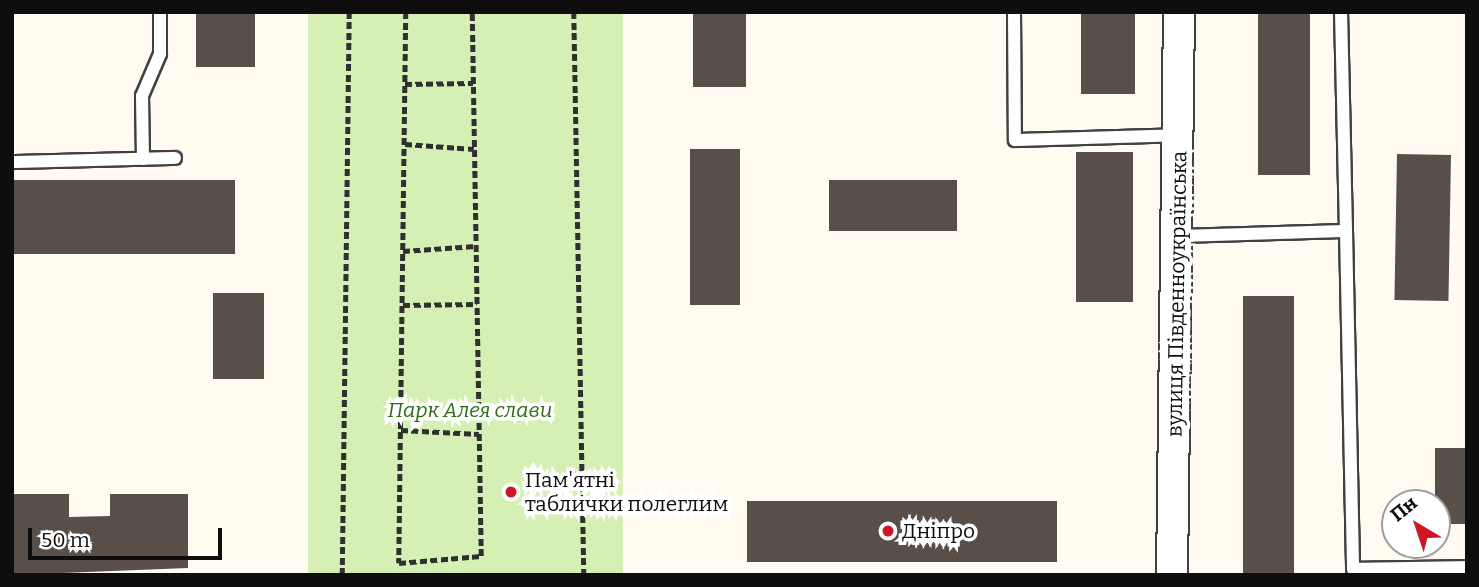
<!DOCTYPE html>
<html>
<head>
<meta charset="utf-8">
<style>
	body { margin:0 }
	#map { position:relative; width:1479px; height:587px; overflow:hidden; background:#fffbf0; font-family:Bitter,serif }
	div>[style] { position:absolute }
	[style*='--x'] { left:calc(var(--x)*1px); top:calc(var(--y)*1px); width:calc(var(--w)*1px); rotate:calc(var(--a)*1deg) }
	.green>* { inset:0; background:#d5efb4; transform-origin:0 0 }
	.building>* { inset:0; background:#584f49; transform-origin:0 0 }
	.path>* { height:4.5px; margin-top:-2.25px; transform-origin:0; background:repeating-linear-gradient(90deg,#303030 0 7px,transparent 0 10.5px) }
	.roads { filter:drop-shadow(2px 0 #414141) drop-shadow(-2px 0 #414141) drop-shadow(0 2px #414141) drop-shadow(0 -2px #414141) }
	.service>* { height:12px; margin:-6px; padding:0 6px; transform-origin:6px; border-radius:6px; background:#fff }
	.tertiary>* { height:30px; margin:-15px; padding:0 15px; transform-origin:15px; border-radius:15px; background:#fff }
	.dots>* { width:19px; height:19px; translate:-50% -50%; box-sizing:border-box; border:4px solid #fff; border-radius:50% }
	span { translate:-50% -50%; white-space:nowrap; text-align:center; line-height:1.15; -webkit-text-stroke:7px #fff; paint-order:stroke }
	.street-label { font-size:21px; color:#0e0e0e }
	.park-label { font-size:21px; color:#2c6e17; font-style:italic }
	.poi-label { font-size:21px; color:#0e0e0e }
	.left { translate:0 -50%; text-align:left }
	.frame { position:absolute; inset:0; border:14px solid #0e0e0e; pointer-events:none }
	.north { position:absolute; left:1381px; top:489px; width:70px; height:70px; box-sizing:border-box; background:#fff; border:2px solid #9f9f9f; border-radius:50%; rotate:321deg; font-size:19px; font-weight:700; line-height:28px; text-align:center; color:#0e0e0e }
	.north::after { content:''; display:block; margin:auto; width:24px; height:32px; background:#cf1626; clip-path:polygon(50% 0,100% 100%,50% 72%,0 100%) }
	.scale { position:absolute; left:28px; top:528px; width:194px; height:32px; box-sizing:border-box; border:4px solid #0e0e0e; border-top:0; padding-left:9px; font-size:21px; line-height:24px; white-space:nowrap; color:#0e0e0e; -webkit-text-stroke:5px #fff; paint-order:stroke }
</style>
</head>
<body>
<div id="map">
	<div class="green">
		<i style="left:308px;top:12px;width:315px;height:563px"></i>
	</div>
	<div class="building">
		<i style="left:196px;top:12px;width:59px;height:55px"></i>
		<i style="left:693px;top:12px;width:53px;height:75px"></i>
		<i style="left:1081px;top:12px;width:54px;height:82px"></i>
		<i style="left:1258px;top:12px;width:52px;height:163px"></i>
		<i style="left:740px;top:149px;width:156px;height:50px;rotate:90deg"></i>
		<i style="left:1133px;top:152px;width:150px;height:57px;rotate:90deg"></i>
		<i style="left:1397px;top:154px;width:54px;height:146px;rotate:1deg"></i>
		<i style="left:12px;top:180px;width:223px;height:74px"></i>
		<i style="left:957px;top:180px;width:51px;height:128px;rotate:90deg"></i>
		<i style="left:264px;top:293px;width:86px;height:51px;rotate:90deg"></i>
		<i style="left:1243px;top:296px;width:51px;height:279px"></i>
		<i style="left:1435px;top:448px;width:32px;height:76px"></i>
		<i style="clip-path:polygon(12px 494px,69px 494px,69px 517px,110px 516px,110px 494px,188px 494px,188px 568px,12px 575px)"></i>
		<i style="left:747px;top:501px;width:310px;height:61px"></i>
	</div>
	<div class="path">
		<i style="--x:406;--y:12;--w:551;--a:90.73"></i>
		<i style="--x:399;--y:563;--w:82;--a:-4.9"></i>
		<i style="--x:481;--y:556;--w:544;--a:-90.95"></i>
		<i style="--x:574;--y:12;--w:563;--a:88.98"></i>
		<i style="--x:405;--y:84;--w:68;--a:-0.8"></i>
		<i style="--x:405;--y:144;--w:69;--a:4.1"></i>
		<i style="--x:403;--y:251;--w:73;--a:-3.9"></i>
		<i style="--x:403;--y:305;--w:74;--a:-0.8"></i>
		<i style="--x:401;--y:430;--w:78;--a:2.9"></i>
		<i style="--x:342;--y:575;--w:563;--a:-89.29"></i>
	</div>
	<div class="roads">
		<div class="service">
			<i style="--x:1014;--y:12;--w:128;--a:89.6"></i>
			<i style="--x:1015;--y:140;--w:164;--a:-1.7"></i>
			<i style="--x:143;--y:159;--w:63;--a:-90.9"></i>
			<i style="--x:142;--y:96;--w:46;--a:-66.8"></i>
			<i style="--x:160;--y:54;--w:42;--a:-90"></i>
			<i style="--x:12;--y:162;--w:163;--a:-1.4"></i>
			<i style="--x:1346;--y:231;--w:338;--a:88.8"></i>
			<i style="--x:1353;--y:569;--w:114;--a:-1"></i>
			<i style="--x:1178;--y:236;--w:168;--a:-1.7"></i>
			<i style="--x:1346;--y:231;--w:219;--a:-91.3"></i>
		</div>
		<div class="tertiary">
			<i style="--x:1172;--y:575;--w:563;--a:-89.29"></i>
		</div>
	</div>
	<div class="dots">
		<i style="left:511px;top:492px;background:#cf1626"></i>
		<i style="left:888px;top:531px;background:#cf1626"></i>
	</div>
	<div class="street-label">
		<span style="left:1177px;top:294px;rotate:-89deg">вулиця Південноукраїнська</span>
	</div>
	<div class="park-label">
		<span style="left:470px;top:410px">Парк Алея слави</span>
	</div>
	<div class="poi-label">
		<span class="left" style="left:525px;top:492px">Пам'ятні<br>таблички полеглим</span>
		<span class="left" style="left:902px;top:531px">Дніпро</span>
	</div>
	<div class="frame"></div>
	<div class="north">Пн</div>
	<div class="scale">50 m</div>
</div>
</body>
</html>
